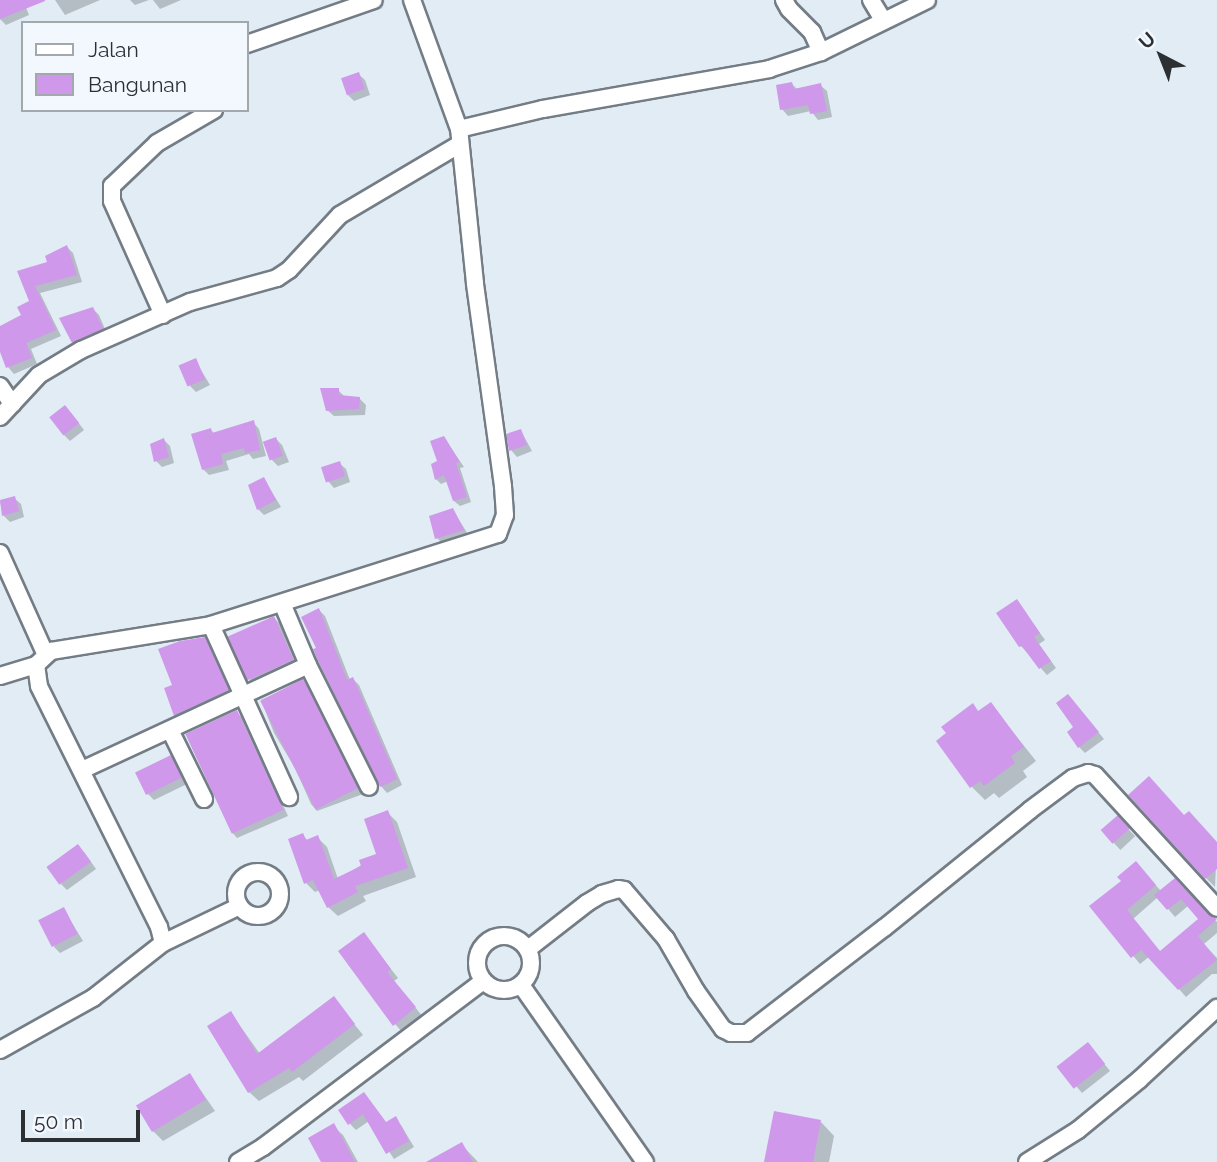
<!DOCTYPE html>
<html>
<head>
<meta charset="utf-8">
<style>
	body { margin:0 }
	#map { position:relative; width:1217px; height:1162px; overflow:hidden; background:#e1ecf5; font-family:Raleway,sans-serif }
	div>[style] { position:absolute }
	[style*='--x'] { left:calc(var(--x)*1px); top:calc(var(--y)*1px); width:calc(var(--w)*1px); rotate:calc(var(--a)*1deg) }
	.shadow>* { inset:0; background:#0003; transform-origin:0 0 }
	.building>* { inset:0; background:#cf98eb; transform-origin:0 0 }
	.roads { filter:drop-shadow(2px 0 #747d85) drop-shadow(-2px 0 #747d85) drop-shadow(0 2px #747d85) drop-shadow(0 -2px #747d85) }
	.street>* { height:16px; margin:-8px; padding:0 8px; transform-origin:8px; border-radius:8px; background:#fff }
	.street>.ring { margin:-8px; padding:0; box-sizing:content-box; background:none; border:16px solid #fff; border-radius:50% }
	span { translate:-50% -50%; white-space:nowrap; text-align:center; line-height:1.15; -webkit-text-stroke:5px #f2f8fe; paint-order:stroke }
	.legend { position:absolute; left:21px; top:21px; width:228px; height:91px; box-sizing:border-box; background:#f2f8fe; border:2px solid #a3a8ad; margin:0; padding:9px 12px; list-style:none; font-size:21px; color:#2c3033 }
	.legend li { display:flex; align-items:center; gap:14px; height:35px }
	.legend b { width:35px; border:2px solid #a3a8ad }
	.north { position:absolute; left:1126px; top:21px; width:70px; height:70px; -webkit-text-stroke:5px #f2f8fe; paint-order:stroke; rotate:318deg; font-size:19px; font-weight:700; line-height:28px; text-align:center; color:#2c3033 }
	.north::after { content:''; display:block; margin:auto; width:24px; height:32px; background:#2c3033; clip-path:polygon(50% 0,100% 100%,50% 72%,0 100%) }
	.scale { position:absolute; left:21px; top:1110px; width:119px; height:32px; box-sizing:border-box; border:4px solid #2c3033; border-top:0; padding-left:9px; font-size:21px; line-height:24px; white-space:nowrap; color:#2c3033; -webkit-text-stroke:5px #f2f8fe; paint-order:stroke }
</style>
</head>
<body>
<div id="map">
	<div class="shadow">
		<i style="clip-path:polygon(0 0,23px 0,29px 15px,6px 25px,0 19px)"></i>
		<i style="clip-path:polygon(55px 0,100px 0,65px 15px)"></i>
		<i style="clip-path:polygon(130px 0,149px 0,135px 5px)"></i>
		<i style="clip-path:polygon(153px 0,181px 0,160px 9px)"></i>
		<i style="clip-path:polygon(358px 74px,365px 80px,370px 95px,354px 101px,348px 95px)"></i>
		<i style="clip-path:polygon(792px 84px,798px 90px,820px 85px,827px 91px,832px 117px,818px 120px,811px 111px,788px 116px,782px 109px)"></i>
		<i style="clip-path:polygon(67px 247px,73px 253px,82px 282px,40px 293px,61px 336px,31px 349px,37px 364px,14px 374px,8px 367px,0 347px,0 328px,24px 316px,31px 302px,20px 272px,50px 263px)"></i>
		<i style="clip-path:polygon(93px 309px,99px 315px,108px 336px,80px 348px,73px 342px)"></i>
		<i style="clip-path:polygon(195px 360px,210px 385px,196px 392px,190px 386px)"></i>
		<i style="clip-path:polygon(338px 390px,344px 396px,359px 398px,366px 405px,365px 415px,334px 416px,327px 410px)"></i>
		<i style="clip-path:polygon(71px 413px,84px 430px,70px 441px,64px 435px)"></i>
		<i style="clip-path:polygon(253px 422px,259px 429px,266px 456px,253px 459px,249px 454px,226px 461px,229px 470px,209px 475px,203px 469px,210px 429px,215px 434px)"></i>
		<i style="clip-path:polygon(521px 431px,532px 451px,517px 457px,511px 450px,508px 435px)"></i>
		<i style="clip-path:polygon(444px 438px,464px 467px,460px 468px,471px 502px,460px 506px,454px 501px,448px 481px,441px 484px,436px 479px)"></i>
		<i style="clip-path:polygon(276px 439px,282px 445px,289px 462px,278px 466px,272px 460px)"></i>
		<i style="clip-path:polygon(164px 440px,170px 446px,174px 463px,162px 467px,156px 461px)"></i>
		<i style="clip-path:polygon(339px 463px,346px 469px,350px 482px,334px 488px,328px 481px)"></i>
		<i style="clip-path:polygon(264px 479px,281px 507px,264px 515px,258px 509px)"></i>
		<i style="clip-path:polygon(14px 498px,21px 504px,24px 517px,10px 522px,4px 516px,0 502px)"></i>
		<i style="clip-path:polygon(453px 510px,469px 536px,443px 544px,437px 538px)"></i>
		<i style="clip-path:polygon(1017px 601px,1045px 640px,1039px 644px,1056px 668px,1047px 675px,1021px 646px)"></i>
		<i style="clip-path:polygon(319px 610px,325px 616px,350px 680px,353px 679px,359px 685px,402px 785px,387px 793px,381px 786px,319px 649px)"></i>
		<i style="clip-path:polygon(274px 618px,280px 624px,299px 666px,256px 687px,250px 680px)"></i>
		<i style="clip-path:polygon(204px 639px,211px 645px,234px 697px,182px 721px,175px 715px,174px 686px)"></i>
		<i style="clip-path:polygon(303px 681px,309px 687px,363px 794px,317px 811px,311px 804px,295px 768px,274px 733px,261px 700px)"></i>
		<i style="clip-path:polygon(1074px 703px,1104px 739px,1085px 753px,1079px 747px)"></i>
		<i style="clip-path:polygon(991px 704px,1036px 761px,1023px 771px,1027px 777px,999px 798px,994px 793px,985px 800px,972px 787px,979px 713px)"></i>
		<i style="clip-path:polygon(236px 712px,243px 718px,288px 816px,237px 838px,231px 831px,187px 735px)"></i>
		<i style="clip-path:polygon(170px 757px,187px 784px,154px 800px,148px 794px)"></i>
		<i style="clip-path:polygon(387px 812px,397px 822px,416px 877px,363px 896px,366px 901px,338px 916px,328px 907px,320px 890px,315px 892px,306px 883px,303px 835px,308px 841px,317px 837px,327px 847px,338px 879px,378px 855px)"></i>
		<i style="clip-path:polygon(1185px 817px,1217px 844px,1215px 887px,1206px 878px)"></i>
		<i style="left:1118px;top:818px;width:25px;height:20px;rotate:47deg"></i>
		<i style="clip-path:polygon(84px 852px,96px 869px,67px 890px,61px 884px)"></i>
		<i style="clip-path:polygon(evenodd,1143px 871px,1161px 891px,1182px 887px,1217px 922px,1217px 933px,1204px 944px,1217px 958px,1217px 974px,1212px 974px,1186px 997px,1150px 956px,1140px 964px,1092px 907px,1143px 871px,1158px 897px,1175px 917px,1189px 905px,1201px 919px,1161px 953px,1133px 919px,1158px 897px)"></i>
		<i style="clip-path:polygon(64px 910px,83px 941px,60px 953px,54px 947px)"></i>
		<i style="clip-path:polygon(364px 935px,398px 978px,394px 981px,423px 1017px,403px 1033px,395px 1024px)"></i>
		<i style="clip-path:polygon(334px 999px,363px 1035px,303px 1081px,299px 1077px,259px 1101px,249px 1092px,231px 1013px,260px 1054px)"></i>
		<i style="clip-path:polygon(1094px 1051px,1110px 1071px,1082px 1093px,1060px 1067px)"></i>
		<i style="clip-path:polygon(190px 1075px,215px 1111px,163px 1141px,153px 1131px)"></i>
		<i style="clip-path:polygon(364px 1094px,387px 1124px,395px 1119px,401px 1125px,414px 1147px,394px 1159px,369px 1121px,356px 1130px,350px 1124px)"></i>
		<i style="clip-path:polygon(821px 1122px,834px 1136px,829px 1162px,766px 1162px)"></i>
		<i style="clip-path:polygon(333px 1126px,343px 1135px,358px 1162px,323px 1162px)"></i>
		<i style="clip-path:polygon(462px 1145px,478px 1162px,430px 1162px)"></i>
	</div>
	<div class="building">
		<i style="clip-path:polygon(0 0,45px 0,45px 1px,0 19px)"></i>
		<i style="left:359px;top:72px;width:18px;height:19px;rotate:71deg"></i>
		<i style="clip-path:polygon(792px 82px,794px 89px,821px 83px,827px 111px,810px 114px,808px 105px,780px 110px,776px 85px)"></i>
		<i style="clip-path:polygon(67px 245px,77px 275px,35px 286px,56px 330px,26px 343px,32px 358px,6px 368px,0 352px,0 326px,21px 315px,17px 307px,29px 301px,17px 271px,47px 262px,45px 256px)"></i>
		<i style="clip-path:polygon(93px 307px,103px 329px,72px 343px,59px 318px)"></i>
		<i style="left:196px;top:358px;width:23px;height:19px;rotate:67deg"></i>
		<i style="clip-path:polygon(320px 388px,339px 388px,339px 395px,360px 397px,359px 409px,326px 411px)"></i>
		<i style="left:65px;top:405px;width:23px;height:20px;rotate:52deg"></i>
		<i style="clip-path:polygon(254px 420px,260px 450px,245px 453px,244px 448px,221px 454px,223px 464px,202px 470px,191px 434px,211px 428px,212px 433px)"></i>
		<i style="clip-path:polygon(521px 429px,527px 445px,509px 451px,506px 434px)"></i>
		<i style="clip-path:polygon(444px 436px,460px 462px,456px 463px,467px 497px,453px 501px,444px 475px,435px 480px,431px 464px,437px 461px,430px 441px)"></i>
		<i style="left:276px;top:437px;width:20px;height:14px;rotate:70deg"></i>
		<i style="clip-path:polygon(164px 438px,169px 457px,154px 462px,150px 444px)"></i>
		<i style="left:340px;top:461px;width:16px;height:20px;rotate:72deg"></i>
		<i style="clip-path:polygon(264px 477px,276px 500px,257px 510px,248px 485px)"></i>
		<i style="clip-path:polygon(15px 496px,19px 511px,2px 516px,0 500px)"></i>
		<i style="clip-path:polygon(453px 508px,464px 530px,435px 539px,429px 516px)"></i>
		<i style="clip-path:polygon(1017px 599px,1040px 633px,1034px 637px,1051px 661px,1039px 669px,1022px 646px,1019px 647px,996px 613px)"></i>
		<i style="clip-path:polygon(319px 608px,347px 680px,353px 677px,397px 779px,380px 787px,318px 661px,313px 649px,316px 648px,301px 617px)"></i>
		<i style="left:274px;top:616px;width:48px;height:51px;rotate:66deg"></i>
		<i style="clip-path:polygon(205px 637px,229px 690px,174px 716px,164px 688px,172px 685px,158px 649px,180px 641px)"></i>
		<i style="left:303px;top:679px;width:122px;height:48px;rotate:63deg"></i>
		<i style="clip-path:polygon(1068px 694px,1099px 732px,1078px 748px,1067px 732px,1073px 727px,1056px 703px)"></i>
		<i style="clip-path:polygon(991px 702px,1024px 747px,1011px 756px,1015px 763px,984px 786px,980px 781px,970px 788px,936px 741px,946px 733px,941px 727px,973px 703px,978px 711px)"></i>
		<i style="left:237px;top:710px;width:110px;height:57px;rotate:65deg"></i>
		<i style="left:171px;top:755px;width:25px;height:40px;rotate:64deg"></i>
		<i style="clip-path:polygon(1149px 776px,1184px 815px,1189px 811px,1217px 842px,1217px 869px,1205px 879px,1128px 795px)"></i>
		<i style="clip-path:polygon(388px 810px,408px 868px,355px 886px,358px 892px,327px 908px,313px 880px,304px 884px,288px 839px,303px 833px,306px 840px,318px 835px,334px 879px,361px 866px,359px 860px,376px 854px,364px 819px)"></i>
		<i style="left:1118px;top:815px;width:18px;height:23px;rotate:49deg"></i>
		<i style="left:78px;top:844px;width:22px;height:39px;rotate:54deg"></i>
		<i style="clip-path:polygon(1136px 861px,1156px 885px,1127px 910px,1160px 951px,1198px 919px,1181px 899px,1167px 910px,1154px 895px,1175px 878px,1209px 915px,1217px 919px,1198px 936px,1217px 960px,1178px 990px,1141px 950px,1131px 958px,1089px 906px,1121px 881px,1117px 877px)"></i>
		<i style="left:64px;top:907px;width:30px;height:29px;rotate:63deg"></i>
		<i style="clip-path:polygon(364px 932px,391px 969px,387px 972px,416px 1007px,393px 1026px,338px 951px)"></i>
		<i style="clip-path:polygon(334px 996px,355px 1024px,292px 1072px,289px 1068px,248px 1093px,207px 1026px,231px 1011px,257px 1054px)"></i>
		<i style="left:1088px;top:1042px;width:28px;height:40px;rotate:52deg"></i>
		<i style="left:190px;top:1073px;width:31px;height:63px;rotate:59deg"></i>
		<i style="clip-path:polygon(364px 1092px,386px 1122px,396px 1116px,409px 1141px,386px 1154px,363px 1114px,348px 1125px,338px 1110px)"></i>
		<i style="clip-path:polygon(774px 1111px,821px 1120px,813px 1162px,764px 1162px)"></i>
		<i style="clip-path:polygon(334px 1123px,355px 1162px,321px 1162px,308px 1138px)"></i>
		<i style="clip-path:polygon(462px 1142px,473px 1162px,426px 1162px)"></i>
	</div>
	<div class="roads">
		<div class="street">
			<i style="--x:784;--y:0;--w:10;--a:61"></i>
			<i style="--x:789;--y:9;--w:33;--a:45"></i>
			<i style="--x:812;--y:32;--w:22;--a:66"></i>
			<i style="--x:871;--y:0;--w:23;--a:59"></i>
			<i style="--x:247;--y:44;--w:134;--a:-19.1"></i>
			<i style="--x:459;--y:129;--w:86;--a:-13.4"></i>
			<i style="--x:543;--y:109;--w:230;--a:-10"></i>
			<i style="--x:769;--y:69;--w:55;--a:-18.1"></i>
			<i style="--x:821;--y:52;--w:118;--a:-26.1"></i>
			<i style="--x:163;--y:315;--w:125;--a:-114.1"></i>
			<i style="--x:112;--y:201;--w:15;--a:-90"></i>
			<i style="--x:112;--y:186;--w:62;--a:-43.7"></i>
			<i style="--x:157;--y:143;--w:66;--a:-30.1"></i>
			<i style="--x:0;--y:386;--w:22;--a:56"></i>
			<i style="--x:0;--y:417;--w:57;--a:-47.1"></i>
			<i style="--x:39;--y:375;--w:49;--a:-30.8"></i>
			<i style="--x:81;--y:350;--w:119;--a:-23.8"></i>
			<i style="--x:190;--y:302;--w:90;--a:-15.4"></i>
			<i style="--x:277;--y:278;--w:14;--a:-34"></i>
			<i style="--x:289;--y:270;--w:75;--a:-47.2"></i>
			<i style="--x:340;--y:215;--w:139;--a:-30.6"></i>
			<i style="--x:0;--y:553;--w:110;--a:65.8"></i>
			<i style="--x:282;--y:603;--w:67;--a:67.2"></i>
			<i style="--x:308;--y:665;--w:136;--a:63.4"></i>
			<i style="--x:211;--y:625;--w:189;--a:65.6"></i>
			<i style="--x:0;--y:676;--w:38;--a:-17"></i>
			<i style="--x:36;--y:665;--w:21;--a:-43"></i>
			<i style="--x:51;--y:651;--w:162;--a:-9.2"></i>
			<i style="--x:211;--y:625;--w:301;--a:-17.6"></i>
			<i style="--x:498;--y:534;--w:20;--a:-70"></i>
			<i style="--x:505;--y:515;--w:29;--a:-94"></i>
			<i style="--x:503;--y:486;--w:205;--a:-97.9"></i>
			<i style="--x:475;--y:283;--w:155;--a:-95.9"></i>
			<i style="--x:459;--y:129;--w:137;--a:-110"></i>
			<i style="--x:170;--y:730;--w:77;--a:63.8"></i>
			<i style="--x:82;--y:770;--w:249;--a:-24.9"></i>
			<i class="ring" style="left:236px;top:872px;width:28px;height:28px"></i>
			<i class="ring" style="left:477px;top:936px;width:38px;height:38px"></i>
			<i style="--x:163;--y:943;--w:85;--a:-25.7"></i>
			<i style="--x:528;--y:949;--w:75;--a:-37.9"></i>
			<i style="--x:587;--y:903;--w:17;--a:-31"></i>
			<i style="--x:602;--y:894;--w:17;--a:-17"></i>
			<i style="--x:618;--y:889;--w:6;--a:9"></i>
			<i style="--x:624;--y:890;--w:65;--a:49.4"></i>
			<i style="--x:666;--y:939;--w:60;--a:60"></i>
			<i style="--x:696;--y:991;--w:47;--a:54.6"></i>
			<i style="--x:723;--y:1029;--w:9;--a:27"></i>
			<i style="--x:731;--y:1033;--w:16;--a:0"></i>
			<i style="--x:747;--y:1033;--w:173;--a:-37.5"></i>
			<i style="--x:884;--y:928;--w:188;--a:-38.9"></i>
			<i style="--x:1030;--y:810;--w:54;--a:-36.7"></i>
			<i style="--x:1073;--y:778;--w:16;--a:-18"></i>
			<i style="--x:1088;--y:773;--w:7;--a:16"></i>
			<i style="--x:1095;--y:775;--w:180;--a:47.5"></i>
			<i style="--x:521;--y:985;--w:216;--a:55"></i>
			<i style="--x:0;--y:1050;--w:107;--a:-29.2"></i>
			<i style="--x:93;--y:998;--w:89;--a:-38.2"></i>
			<i style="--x:163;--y:943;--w:16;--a:-104"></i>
			<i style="--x:159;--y:927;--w:269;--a:-116.5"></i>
			<i style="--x:39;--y:686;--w:21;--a:-98"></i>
			<i style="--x:238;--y:1162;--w:29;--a:-31"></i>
			<i style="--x:263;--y:1147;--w:276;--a:-37"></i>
			<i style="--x:1027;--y:1162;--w:60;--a:-32.1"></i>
			<i style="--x:1078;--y:1130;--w:80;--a:-39.4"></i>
			<i style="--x:1140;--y:1079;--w:105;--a:-42.7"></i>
		</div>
	</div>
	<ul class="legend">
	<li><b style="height:9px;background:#fff"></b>Jalan</li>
	<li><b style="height:19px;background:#cf98eb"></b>Bangunan</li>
	</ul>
	<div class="north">U</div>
	<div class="scale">50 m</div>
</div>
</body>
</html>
